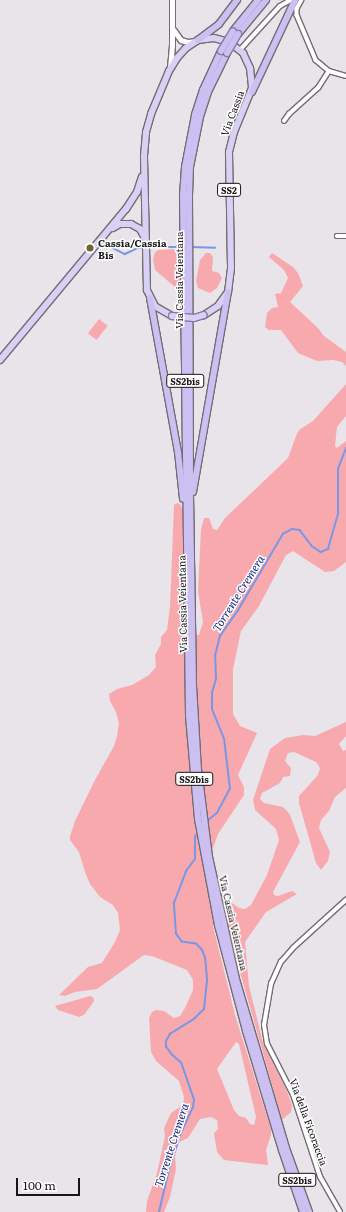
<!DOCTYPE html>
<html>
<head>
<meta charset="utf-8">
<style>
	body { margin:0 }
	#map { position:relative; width:346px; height:1212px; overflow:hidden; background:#e9e4ea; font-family:Literata,serif }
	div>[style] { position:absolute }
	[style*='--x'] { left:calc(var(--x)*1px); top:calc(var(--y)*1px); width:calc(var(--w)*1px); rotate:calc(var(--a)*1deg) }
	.green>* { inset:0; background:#f8a9ae; transform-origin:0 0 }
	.stream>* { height:1.5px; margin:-0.75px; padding:0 0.75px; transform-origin:0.75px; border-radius:0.75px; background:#7a97e7 }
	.roads { filter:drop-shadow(1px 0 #726d72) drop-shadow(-1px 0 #726d72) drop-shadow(0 1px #726d72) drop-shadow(0 -1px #726d72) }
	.minor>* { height:3.5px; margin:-1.75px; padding:0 1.75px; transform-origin:1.75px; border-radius:1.75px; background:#fff }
	.tertiary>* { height:4.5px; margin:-2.25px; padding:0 2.25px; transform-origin:2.25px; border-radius:2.25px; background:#fff }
	.primary>* { height:6px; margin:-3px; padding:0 3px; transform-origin:3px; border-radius:3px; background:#d9d0f6 }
	.trunk>* { height:6px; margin:-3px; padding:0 3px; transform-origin:3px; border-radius:3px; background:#ccc0f3 }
	.bridges { filter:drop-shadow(1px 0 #847aa4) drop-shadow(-1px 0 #847aa4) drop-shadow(0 1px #847aa4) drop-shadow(0 -1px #847aa4) }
	.primary-bridge>* { height:6px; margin:-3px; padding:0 3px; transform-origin:3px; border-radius:3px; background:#d9d0f6 }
	.trunk-bridge>* { height:6px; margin:-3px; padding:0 3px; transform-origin:3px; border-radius:3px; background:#ccc0f3 }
	.dots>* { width:11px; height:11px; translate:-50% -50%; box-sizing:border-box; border:2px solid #fff; border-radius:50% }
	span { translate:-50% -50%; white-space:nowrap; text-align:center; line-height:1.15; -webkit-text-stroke:3px #fff; paint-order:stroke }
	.shield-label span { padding:1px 3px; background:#fff; border:1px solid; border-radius:3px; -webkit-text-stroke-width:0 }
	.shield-label { font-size:9px; color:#171517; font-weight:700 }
	.street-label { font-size:10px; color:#171517 }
	.poi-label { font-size:10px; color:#171517; font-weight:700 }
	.left { translate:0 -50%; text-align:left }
	.water-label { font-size:11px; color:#172883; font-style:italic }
	.scale { position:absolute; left:16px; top:1178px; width:64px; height:18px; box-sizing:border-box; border:2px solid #171517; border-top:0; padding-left:5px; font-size:12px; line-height:14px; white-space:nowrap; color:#171517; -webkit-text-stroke:3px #fff; paint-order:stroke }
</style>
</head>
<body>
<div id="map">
	<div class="green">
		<i style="clip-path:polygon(173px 249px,181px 254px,180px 282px,175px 287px,155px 270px,153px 259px,155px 252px,159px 250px)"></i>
		<i style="clip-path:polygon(206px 253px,210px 253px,213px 257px,212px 271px,219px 273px,222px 278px,217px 288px,210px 293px,198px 288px,196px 281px,200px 260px)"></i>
		<i style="clip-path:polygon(272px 253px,293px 267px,298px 273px,303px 286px,290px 302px,318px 328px,324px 336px,346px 352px,346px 366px,342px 362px,333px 360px,317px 361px,298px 353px,281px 330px,269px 330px,265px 327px,267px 313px,272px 308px,278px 307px,275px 294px,281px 293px,288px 278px,284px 270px,269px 257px)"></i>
		<i style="left:99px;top:319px;width:11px;height:18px;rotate:38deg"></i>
		<i style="clip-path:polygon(evenodd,346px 384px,346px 416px,337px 427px,335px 446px,337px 448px,346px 441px,346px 562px,334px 571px,325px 572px,293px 551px,286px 555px,259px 606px,241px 631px,233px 669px,233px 714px,240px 726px,257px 733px,238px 775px,244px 787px,244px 795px,218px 834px,211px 854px,217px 889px,225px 898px,239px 908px,245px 909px,251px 905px,267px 875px,279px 840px,276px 829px,255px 810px,253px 800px,270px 749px,285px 738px,303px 735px,315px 736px,346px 722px,346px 736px,339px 744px,343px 751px,346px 750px,346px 788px,335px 797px,329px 811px,321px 820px,319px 828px,330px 852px,328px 861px,321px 870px,316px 863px,299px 803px,299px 796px,318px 775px,320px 768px,316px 762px,294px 752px,288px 753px,285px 761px,291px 768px,290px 776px,283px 777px,280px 783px,262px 793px,260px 799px,264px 803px,283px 807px,287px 811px,290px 815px,300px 842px,273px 892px,274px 895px,278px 896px,292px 891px,297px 894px,266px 912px,245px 942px,249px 986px,263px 1043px,287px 1091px,292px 1105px,291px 1112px,282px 1120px,226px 923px,213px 926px,235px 1015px,271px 1129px,271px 1135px,266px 1150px,268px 1165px,224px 1160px,217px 1152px,214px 1133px,218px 1129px,217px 1120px,211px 1117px,200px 1119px,188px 1138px,179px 1142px,175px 1156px,176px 1169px,170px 1197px,164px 1212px,146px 1212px,147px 1201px,157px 1173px,165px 1136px,164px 1128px,171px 1113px,183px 1105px,184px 1097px,179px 1081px,156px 1061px,151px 1052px,149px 1018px,152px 1012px,156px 1010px,164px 1011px,174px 1018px,180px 1016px,185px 1008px,193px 990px,193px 980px,187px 970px,152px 956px,144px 955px,97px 989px,75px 992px,65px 996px,59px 995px,88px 967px,102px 963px,115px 942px,120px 930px,118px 913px,113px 905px,100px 897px,90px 884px,85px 872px,79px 852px,70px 840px,70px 836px,75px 821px,95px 780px,114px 746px,117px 736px,119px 723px,116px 712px,110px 701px,109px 694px,117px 689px,132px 685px,149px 675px,156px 667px,155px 655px,161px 644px,161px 637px,167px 630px,170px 607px,174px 505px,177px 503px,180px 504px,183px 511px,184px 631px,187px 635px,199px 635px,203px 622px,198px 591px,201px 529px,204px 518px,209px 518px,213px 529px,217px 530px,225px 518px,288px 458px,296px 436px,299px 430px,313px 421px,346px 384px,236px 1042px,239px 1044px,256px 1117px,254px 1125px,250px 1124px,246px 1118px,239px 1116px,234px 1110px,217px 1069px,236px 1042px)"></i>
		<i style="clip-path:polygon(90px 996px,93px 997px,94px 1001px,84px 1015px,79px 1017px,58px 1010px,55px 1006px)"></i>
	</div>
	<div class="stream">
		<i style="--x:109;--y:246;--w:18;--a:27"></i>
		<i style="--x:125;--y:254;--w:14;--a:-25"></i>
		<i style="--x:138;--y:248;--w:7;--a:-8"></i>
		<i style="--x:149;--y:247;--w:32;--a:0"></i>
		<i style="--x:191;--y:247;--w:24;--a:2"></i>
		<i style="--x:207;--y:821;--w:13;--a:-39"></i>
		<i style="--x:217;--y:813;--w:27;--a:-62"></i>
		<i style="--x:230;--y:789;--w:50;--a:-96.8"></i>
		<i style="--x:224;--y:739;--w:32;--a:-112"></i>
		<i style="--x:212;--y:709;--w:16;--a:-90"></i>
		<i style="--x:212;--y:693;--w:15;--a:-74"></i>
		<i style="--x:216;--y:679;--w:23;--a:-92"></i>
		<i style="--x:215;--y:656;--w:21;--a:-76"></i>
		<i style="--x:220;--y:636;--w:29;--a:-55"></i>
		<i style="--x:237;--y:612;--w:91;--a:-59.5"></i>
		<i style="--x:283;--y:534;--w:10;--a:-29"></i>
		<i style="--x:292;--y:529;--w:8;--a:7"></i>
		<i style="--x:300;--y:530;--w:20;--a:53"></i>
		<i style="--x:312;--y:546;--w:11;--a:34"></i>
		<i style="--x:321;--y:552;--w:8;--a:-23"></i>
		<i style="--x:328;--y:549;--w:37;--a:-74"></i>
		<i style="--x:338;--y:513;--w:44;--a:-90"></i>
		<i style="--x:338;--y:469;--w:22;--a:-69"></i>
		<i style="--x:159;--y:1212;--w:47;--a:-76.6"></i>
		<i style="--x:170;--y:1166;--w:33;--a:-72"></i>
		<i style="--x:180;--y:1135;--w:31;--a:-65"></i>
		<i style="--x:193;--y:1107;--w:7;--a:-82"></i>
		<i style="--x:194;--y:1100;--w:39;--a:-109"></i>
		<i style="--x:181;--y:1063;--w:12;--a:-138"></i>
		<i style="--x:172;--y:1055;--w:10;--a:-127"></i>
		<i style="--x:166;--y:1047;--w:6;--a:-90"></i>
		<i style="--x:166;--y:1041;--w:8;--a:-60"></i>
		<i style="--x:170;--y:1034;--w:28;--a:-32"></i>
		<i style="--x:194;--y:1019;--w:14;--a:-45"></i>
		<i style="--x:204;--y:1009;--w:30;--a:-84"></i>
		<i style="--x:207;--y:979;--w:21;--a:-95"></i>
		<i style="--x:205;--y:958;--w:9;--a:-111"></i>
		<i style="--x:202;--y:950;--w:8;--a:-135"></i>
		<i style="--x:196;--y:944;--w:14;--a:-172"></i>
		<i style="--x:182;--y:942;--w:10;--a:-127"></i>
		<i style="--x:176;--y:934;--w:31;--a:-94"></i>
		<i style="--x:174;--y:903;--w:34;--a:-69"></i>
		<i style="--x:186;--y:871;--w:15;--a:-53"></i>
		<i style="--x:195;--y:859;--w:22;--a:-90"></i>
		<i style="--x:195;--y:837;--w:6;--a:-51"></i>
	</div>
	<div class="roads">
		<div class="minor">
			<i style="--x:302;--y:0;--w:10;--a:119"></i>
			<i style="--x:297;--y:9;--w:6;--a:90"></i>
			<i style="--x:297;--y:15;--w:49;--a:67.1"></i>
			<i style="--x:316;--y:60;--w:17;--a:40"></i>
			<i style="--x:329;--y:71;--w:18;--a:16"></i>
			<i style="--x:240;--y:50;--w:59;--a:-47.7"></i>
			<i style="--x:280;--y:6;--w:13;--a:-29"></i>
			<i style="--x:284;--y:121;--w:9;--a:-54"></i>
			<i style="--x:289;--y:114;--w:39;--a:-42"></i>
			<i style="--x:318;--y:88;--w:20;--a:-57"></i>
			<i style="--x:337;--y:236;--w:9;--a:0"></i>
			<i style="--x:340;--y:1212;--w:40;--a:-119.7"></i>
			<i style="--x:320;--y:1177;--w:86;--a:-108.2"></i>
			<i style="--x:293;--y:1095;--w:57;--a:-117"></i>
			<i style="--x:267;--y:1044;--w:19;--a:-99"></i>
			<i style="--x:264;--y:1025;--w:42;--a:-80.3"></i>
			<i style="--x:271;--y:984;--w:24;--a:-66"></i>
			<i style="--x:281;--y:962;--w:18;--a:-49"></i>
			<i style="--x:293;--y:948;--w:72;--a:-42.2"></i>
		</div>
		<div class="tertiary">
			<i style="--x:174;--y:30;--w:12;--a:55"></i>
			<i style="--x:181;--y:40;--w:7;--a:16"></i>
			<i style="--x:188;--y:42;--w:8;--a:-7"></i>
			<i style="--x:170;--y:68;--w:22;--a:-85"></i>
			<i style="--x:172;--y:46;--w:46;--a:-90"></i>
		</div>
		<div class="primary">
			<i style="--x:113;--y:228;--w:8;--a:-30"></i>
			<i style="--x:120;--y:224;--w:11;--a:0"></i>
			<i style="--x:131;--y:224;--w:10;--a:29"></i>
			<i style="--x:140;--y:229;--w:10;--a:61"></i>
			<i style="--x:172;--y:316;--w:20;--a:-150"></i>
			<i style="--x:155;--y:306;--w:18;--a:-117"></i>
			<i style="--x:147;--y:290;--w:134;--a:-91.3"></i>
			<i style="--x:144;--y:156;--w:24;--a:-85"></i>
			<i style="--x:146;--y:132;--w:19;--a:-74"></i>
			<i style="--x:151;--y:114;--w:47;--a:-67.3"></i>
			<i style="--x:169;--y:71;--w:15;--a:-58"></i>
			<i style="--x:177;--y:58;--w:13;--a:-48"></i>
			<i style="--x:186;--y:48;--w:14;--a:-34"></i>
			<i style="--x:198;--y:40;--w:16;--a:-7"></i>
			<i style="--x:214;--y:38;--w:16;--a:15"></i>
			<i style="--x:229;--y:42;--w:18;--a:38"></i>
			<i style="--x:243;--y:53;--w:17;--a:65"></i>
			<i style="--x:250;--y:68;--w:20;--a:84"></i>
			<i style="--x:252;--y:88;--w:48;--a:112.2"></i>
			<i style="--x:234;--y:132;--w:21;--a:104"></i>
			<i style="--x:229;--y:152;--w:116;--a:89"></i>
			<i style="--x:231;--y:268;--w:24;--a:97"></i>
			<i style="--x:228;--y:292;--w:17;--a:126"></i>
			<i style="--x:218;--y:306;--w:17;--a:147"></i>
			<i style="--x:0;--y:360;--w:197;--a:-50.2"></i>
			<i style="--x:126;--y:209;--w:20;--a:-57"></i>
			<i style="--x:137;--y:192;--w:16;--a:-72"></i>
		</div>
		<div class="trunk">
			<i style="--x:233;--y:31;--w:40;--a:-51"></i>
			<i style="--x:238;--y:34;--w:44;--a:-50.5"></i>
			<i style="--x:198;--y:40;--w:26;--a:-37"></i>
			<i style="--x:219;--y:24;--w:30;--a:-53"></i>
			<i style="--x:221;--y:51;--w:43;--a:114.8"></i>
			<i style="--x:203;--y:90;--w:26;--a:108"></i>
			<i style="--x:195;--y:115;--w:53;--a:100.9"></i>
			<i style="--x:185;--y:167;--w:27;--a:94"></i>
			<i style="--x:183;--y:194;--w:522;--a:89.34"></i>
			<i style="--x:189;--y:716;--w:103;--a:85"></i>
			<i style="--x:198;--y:819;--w:108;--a:79.3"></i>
			<i style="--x:218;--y:925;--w:110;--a:75.2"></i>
			<i style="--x:246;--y:1031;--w:124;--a:73.2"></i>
			<i style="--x:282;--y:1150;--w:65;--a:71.3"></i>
			<i style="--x:227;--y:53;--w:43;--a:116"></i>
			<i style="--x:208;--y:92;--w:26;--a:108"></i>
			<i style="--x:200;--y:117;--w:51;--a:101.3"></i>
			<i style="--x:190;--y:167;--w:27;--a:92"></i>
			<i style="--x:189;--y:194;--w:300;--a:89.8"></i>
			<i style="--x:190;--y:494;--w:192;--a:89.1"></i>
			<i style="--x:193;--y:686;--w:83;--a:86.6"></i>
			<i style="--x:198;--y:769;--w:89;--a:82.9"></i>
			<i style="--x:209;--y:857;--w:125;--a:77.5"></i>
			<i style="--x:236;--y:979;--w:176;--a:73.5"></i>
			<i style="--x:286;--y:1148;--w:68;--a:70.2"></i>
			<i style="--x:252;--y:92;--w:102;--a:-64.9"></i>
			<i style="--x:150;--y:298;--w:157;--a:79.7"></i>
			<i style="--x:178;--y:452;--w:47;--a:83.9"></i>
			<i style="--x:193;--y:492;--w:203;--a:-80.1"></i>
		</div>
	</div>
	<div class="bridges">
		<div class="primary-bridge">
			<i style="--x:172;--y:316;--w:22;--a:5"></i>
			<i style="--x:194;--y:318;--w:10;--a:-17"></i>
		</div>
		<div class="trunk-bridge">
			<i style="--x:221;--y:51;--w:23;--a:-59"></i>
			<i style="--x:227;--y:53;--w:22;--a:-60"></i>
		</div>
	</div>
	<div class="dots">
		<i style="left:90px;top:248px;background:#706330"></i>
	</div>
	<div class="shield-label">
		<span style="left:229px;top:190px">SS2</span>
		<span style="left:185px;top:381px">SS2bis</span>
		<span style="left:194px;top:779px">SS2bis</span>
		<span style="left:297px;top:1180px">SS2bis</span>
	</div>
	<div class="street-label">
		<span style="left:232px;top:113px;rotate:-69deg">Via Cassia</span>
		<span style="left:179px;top:280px;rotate:-90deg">Via Cassia Veientana</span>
		<span style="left:182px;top:604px;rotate:-91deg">Via Cassia Veientana</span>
		<span style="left:234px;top:923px;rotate:77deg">Via Cassia Veientana</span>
		<span style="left:309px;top:1122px;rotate:70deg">Via della Ficoraccia</span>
	</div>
	<div class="poi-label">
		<span class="left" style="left:98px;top:248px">Cassia/Cassia<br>Bis</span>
	</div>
	<div class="water-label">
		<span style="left:238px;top:593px;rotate:-58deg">Torrente Cremera</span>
		<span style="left:171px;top:1145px;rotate:-72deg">Torrente Cremera</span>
	</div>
	<div class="scale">100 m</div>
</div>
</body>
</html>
